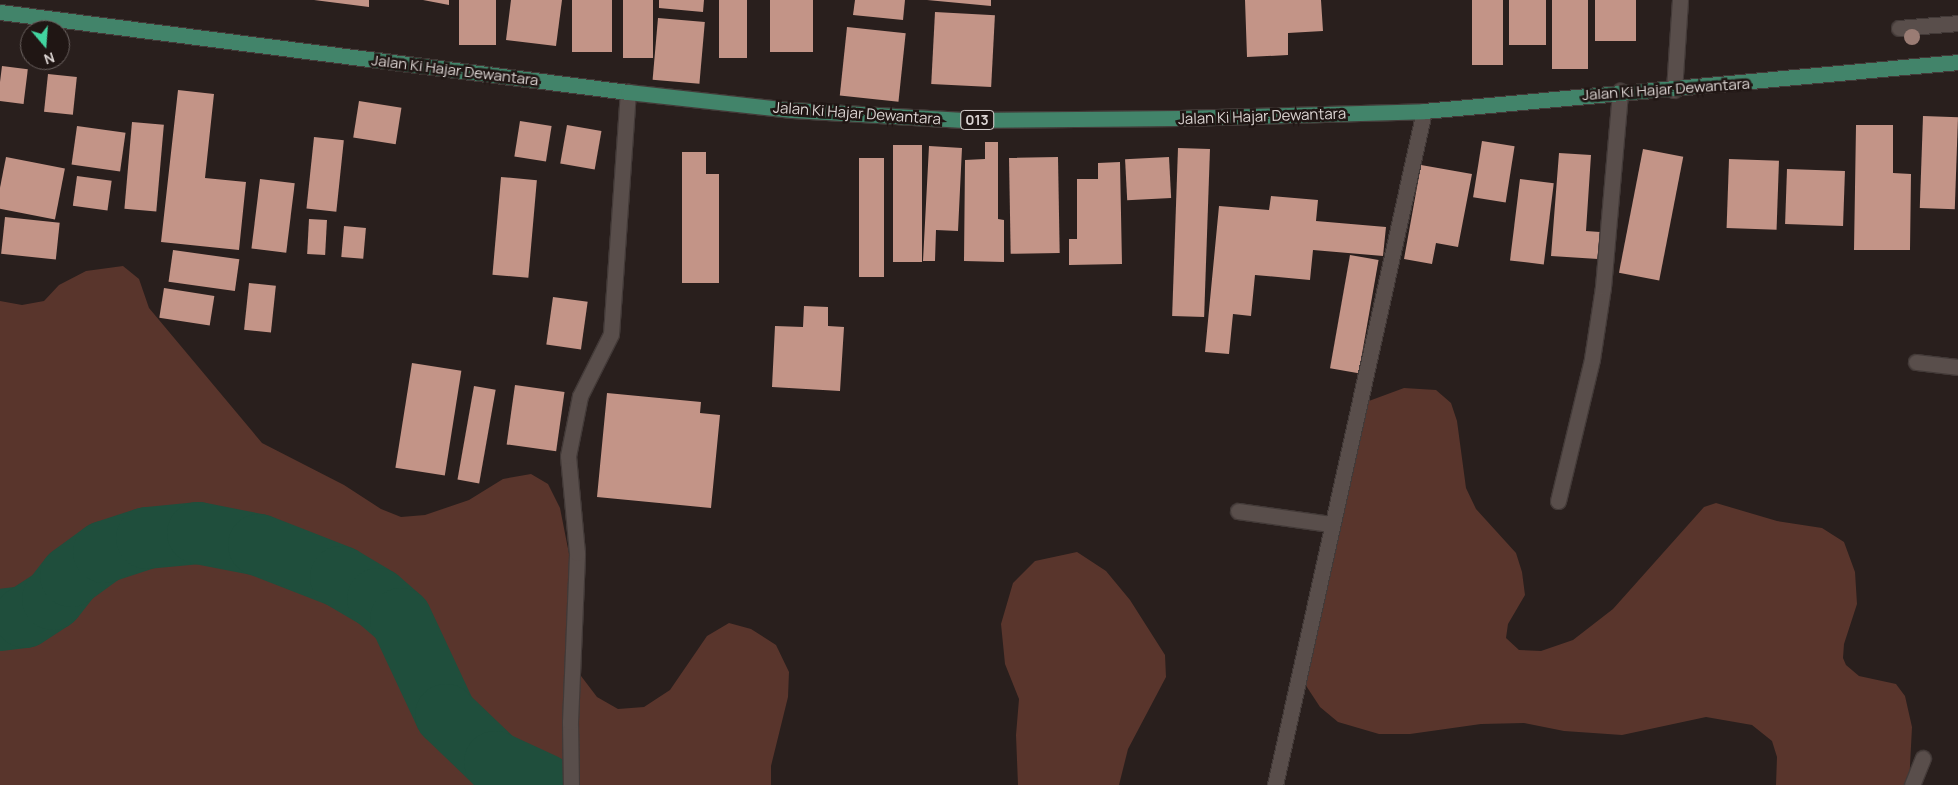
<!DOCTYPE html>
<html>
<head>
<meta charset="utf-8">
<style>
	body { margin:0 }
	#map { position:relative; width:1958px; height:785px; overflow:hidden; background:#291f1d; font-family:Manrope,sans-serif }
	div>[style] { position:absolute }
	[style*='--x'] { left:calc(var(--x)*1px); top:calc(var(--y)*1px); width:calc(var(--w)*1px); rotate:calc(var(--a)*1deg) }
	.green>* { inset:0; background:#59352c }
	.river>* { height:62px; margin:-31px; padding:0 31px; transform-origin:31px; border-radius:31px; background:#1f4e3c }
	.building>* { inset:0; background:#c39487; transform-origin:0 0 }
	.roads { filter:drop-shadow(1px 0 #433a38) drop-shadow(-1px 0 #433a38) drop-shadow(0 1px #433a38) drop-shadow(0 -1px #433a38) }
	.street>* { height:15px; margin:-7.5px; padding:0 7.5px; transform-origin:7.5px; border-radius:7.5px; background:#594e4b }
	.primary>* { height:15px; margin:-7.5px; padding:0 7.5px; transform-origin:7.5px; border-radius:7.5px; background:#42846a }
	.trees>* { width:16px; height:16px; margin:-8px; border-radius:50%; background:#9a7c74 }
	span { translate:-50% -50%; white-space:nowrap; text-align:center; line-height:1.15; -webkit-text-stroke:5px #201614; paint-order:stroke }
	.shield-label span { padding:1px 4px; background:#201614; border:1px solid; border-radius:4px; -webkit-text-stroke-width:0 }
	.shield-label { font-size:14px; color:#ddd6d4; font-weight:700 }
	.street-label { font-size:15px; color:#ddd6d4 }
	.north { position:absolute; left:20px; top:20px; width:50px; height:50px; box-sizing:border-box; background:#201614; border:1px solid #6c6361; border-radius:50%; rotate:162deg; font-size:14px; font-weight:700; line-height:20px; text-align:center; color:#ddd6d4 }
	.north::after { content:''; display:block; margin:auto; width:18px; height:22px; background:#42d4a0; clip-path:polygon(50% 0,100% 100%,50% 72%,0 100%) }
</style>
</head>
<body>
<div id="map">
	<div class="green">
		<i style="clip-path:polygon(123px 266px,139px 279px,149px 308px,262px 443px,344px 485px,381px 509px,401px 517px,425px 515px,469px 500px,503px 479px,531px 474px,548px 484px,560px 508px,573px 574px,578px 672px,597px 697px,618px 709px,644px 707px,670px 690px,707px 636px,729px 623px,751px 629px,776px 645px,789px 672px,788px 697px,771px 766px,771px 785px,0 785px,0 301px,22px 305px,44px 301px,59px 285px,86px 271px)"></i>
		<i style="clip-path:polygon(1404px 388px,1436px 390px,1451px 403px,1457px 421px,1466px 488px,1476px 509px,1516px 553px,1522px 572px,1525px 595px,1508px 624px,1506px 638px,1519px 650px,1541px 651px,1573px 640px,1613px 609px,1704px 507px,1716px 503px,1777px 521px,1822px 528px,1844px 542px,1855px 572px,1857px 604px,1844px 644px,1843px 658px,1846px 665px,1859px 676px,1896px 684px,1905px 696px,1912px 727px,1909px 785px,1776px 785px,1777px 757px,1772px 741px,1752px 725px,1706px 717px,1622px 735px,1564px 731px,1524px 723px,1481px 724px,1410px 734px,1379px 734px,1338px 722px,1320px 707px,1299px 675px,1358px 405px)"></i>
		<i style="clip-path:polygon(1077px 552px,1106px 571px,1130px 600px,1165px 655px,1166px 677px,1128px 749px,1119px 785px,1018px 785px,1016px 735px,1019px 699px,1005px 664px,1001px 624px,1013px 583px,1035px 561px)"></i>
	</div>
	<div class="river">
		<i style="--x:0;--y:620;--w:25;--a:-7"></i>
		<i style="--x:25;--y:617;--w:33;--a:-33"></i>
		<i style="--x:53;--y:599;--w:29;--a:-52"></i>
		<i style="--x:71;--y:576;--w:41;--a:-36"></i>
		<i style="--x:104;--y:552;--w:45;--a:-18"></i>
		<i style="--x:147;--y:538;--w:51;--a:-5.6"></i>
		<i style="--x:198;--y:533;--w:62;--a:11.1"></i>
		<i style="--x:259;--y:545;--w:88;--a:21.3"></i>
		<i style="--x:341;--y:577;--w:43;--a:30.7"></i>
		<i style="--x:378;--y:599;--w:30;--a:41"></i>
		<i style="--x:401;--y:619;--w:106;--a:64.9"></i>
		<i style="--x:446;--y:715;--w:68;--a:43.8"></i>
		<i style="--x:495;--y:762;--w:55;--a:24.7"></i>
	</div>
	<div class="building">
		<i style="clip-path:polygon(314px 0,369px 0,369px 7px)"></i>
		<i style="clip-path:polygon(423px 0,449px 0,449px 5px)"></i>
		<i style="left:459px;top:0;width:37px;height:45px"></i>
		<i style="clip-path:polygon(511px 0,562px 0,556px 46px,506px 40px)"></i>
		<i style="left:572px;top:0;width:40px;height:52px"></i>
		<i style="left:623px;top:0;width:30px;height:58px"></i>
		<i style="clip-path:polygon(659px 0,704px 0,703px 12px,659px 8px)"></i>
		<i style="left:719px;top:0;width:28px;height:58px"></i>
		<i style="left:770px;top:0;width:43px;height:52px"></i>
		<i style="clip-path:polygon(855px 0,905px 0,903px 20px,853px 15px)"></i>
		<i style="clip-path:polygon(927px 0,991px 0,991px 6px)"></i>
		<i style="clip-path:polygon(1245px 0,1321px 0,1323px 31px,1288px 33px,1288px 55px,1247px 57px)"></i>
		<i style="left:1472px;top:0;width:31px;height:65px"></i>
		<i style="left:1509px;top:0;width:37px;height:45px"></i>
		<i style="left:1552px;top:0;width:36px;height:69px"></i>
		<i style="left:1595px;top:0;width:41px;height:41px"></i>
		<i style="left:935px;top:12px;width:60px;height:72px;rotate:3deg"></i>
		<i style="left:658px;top:18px;width:47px;height:62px;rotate:5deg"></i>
		<i style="left:847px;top:27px;width:59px;height:69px;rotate:6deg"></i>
		<i style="left:2px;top:66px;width:26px;height:35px;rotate:7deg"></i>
		<i style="left:48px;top:74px;width:29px;height:38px;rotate:6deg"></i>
		<i style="clip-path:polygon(178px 90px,214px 94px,205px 178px,246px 182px,239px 250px,161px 242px)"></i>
		<i style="left:359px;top:101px;width:43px;height:37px;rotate:9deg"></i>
		<i style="left:1923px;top:116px;width:35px;height:92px;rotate:2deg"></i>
		<i style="left:520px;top:121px;width:32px;height:36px;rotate:9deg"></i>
		<i style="left:132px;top:122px;width:32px;height:87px;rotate:5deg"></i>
		<i style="left:567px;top:125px;width:35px;height:39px;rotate:10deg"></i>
		<i style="clip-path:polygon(1856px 125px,1893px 125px,1893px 173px,1911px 174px,1910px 250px,1854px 250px)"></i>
		<i style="left:77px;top:126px;width:49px;height:39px;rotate:8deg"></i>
		<i style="left:314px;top:137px;width:30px;height:72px;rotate:6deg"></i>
		<i style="left:1482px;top:141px;width:33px;height:57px;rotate:9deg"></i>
		<i style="clip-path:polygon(985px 142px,998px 142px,998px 219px,1004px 220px,1004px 262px,964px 261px,965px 160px,985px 159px)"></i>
		<i style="left:893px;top:145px;width:29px;height:117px"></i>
		<i style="clip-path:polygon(929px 146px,962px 148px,958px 231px,936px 230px,935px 261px,923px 261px)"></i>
		<i style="left:1178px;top:148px;width:32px;height:168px;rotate:2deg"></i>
		<i style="left:1643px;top:149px;width:41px;height:126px;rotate:11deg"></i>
		<i style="clip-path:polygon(682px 152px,706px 152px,706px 174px,719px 174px,719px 283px,682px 283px)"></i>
		<i style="clip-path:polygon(1559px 153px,1591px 155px,1586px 231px,1600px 232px,1598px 259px,1551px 256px)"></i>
		<i style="left:6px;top:157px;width:60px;height:52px;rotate:11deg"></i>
		<i style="left:1058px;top:157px;width:96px;height:49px;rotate:89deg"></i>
		<i style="left:1169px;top:157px;width:41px;height:44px;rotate:87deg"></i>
		<i style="left:859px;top:158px;width:25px;height:119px"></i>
		<i style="left:1729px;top:159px;width:50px;height:69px;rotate:2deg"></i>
		<i style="clip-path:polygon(1120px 162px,1122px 264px,1069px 265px,1069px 239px,1077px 239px,1077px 179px,1098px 179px,1098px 163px)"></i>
		<i style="clip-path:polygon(1421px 165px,1472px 174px,1458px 247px,1436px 243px,1432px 264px,1404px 259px)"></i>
		<i style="left:1787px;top:169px;width:58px;height:55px;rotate:2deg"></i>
		<i style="left:77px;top:176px;width:35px;height:30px;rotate:8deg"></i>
		<i style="left:501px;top:177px;width:36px;height:98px;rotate:5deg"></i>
		<i style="left:260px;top:179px;width:35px;height:70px;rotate:7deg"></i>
		<i style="left:1520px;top:179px;width:34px;height:82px;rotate:7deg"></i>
		<i style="clip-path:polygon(1271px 196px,1318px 200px,1316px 221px,1386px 227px,1383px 256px,1313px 250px,1310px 280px,1255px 275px,1251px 316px,1233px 314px,1229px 354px,1205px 352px,1219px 206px,1269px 210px)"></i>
		<i style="left:5px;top:217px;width:55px;height:37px;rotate:6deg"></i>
		<i style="left:309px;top:219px;width:18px;height:35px;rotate:3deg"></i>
		<i style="left:344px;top:226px;width:22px;height:31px;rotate:5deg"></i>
		<i style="left:173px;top:250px;width:67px;height:32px;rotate:8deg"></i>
		<i style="left:1350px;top:255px;width:29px;height:115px;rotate:10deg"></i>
		<i style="left:249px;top:283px;width:27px;height:47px;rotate:6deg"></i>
		<i style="left:164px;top:288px;width:51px;height:30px;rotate:9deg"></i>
		<i style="left:553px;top:297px;width:35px;height:48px;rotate:8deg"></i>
		<i style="clip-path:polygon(804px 306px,828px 307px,828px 326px,844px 327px,840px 391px,772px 387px,775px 326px,803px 327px)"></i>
		<i style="left:412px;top:363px;width:50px;height:106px;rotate:9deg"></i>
		<i style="left:515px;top:385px;width:50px;height:60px;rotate:8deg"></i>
		<i style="left:474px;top:386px;width:22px;height:95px;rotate:10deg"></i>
		<i style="clip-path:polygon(607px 393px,701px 402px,700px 413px,720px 415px,711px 508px,597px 497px)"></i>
	</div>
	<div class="roads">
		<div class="street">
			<i style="--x:1899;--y:28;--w:59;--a:-4.8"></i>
			<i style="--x:1674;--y:90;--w:90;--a:-86.2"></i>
			<i style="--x:1916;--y:362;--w:42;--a:6.8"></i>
			<i style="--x:1558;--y:501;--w:146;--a:-76.5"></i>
			<i style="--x:1592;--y:359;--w:73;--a:-81.3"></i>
			<i style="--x:1603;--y:287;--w:197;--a:-85"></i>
			<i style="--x:1238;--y:511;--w:93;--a:8"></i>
			<i style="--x:571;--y:785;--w:63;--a:-90.9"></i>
			<i style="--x:570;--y:722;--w:169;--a:-87.6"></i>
			<i style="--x:577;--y:553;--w:97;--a:-95.3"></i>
			<i style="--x:568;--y:456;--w:61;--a:-78.7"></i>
			<i style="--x:580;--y:396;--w:69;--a:-63.4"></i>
			<i style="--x:611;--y:334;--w:243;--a:-86"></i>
			<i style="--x:1275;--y:785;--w:690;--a:-77.53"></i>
			<i style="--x:1912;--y:785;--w:29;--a:-68"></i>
		</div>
		<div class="primary">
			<i style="--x:0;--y:12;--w:633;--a:7.26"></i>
			<i style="--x:628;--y:92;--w:165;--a:6.3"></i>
			<i style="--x:792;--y:110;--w:172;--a:3.3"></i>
			<i style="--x:964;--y:120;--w:216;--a:-0.5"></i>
			<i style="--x:1180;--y:118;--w:244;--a:-1.6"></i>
			<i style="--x:1424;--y:111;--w:536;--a:-5.24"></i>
		</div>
	</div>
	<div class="trees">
		<i style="left:1912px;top:37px"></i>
	</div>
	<div class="shield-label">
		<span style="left:977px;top:120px">013</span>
	</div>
	<div class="street-label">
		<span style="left:455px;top:70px;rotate:7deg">Jalan Ki Hajar Dewantara</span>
		<span style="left:1666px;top:89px;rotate:-4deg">Jalan Ki Hajar Dewantara</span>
		<span style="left:857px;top:113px;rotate:4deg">Jalan Ki Hajar Dewantara</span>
		<span style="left:1262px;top:116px;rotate:-2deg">Jalan Ki Hajar Dewantara</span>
	</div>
	<div class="north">N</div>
</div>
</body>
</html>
